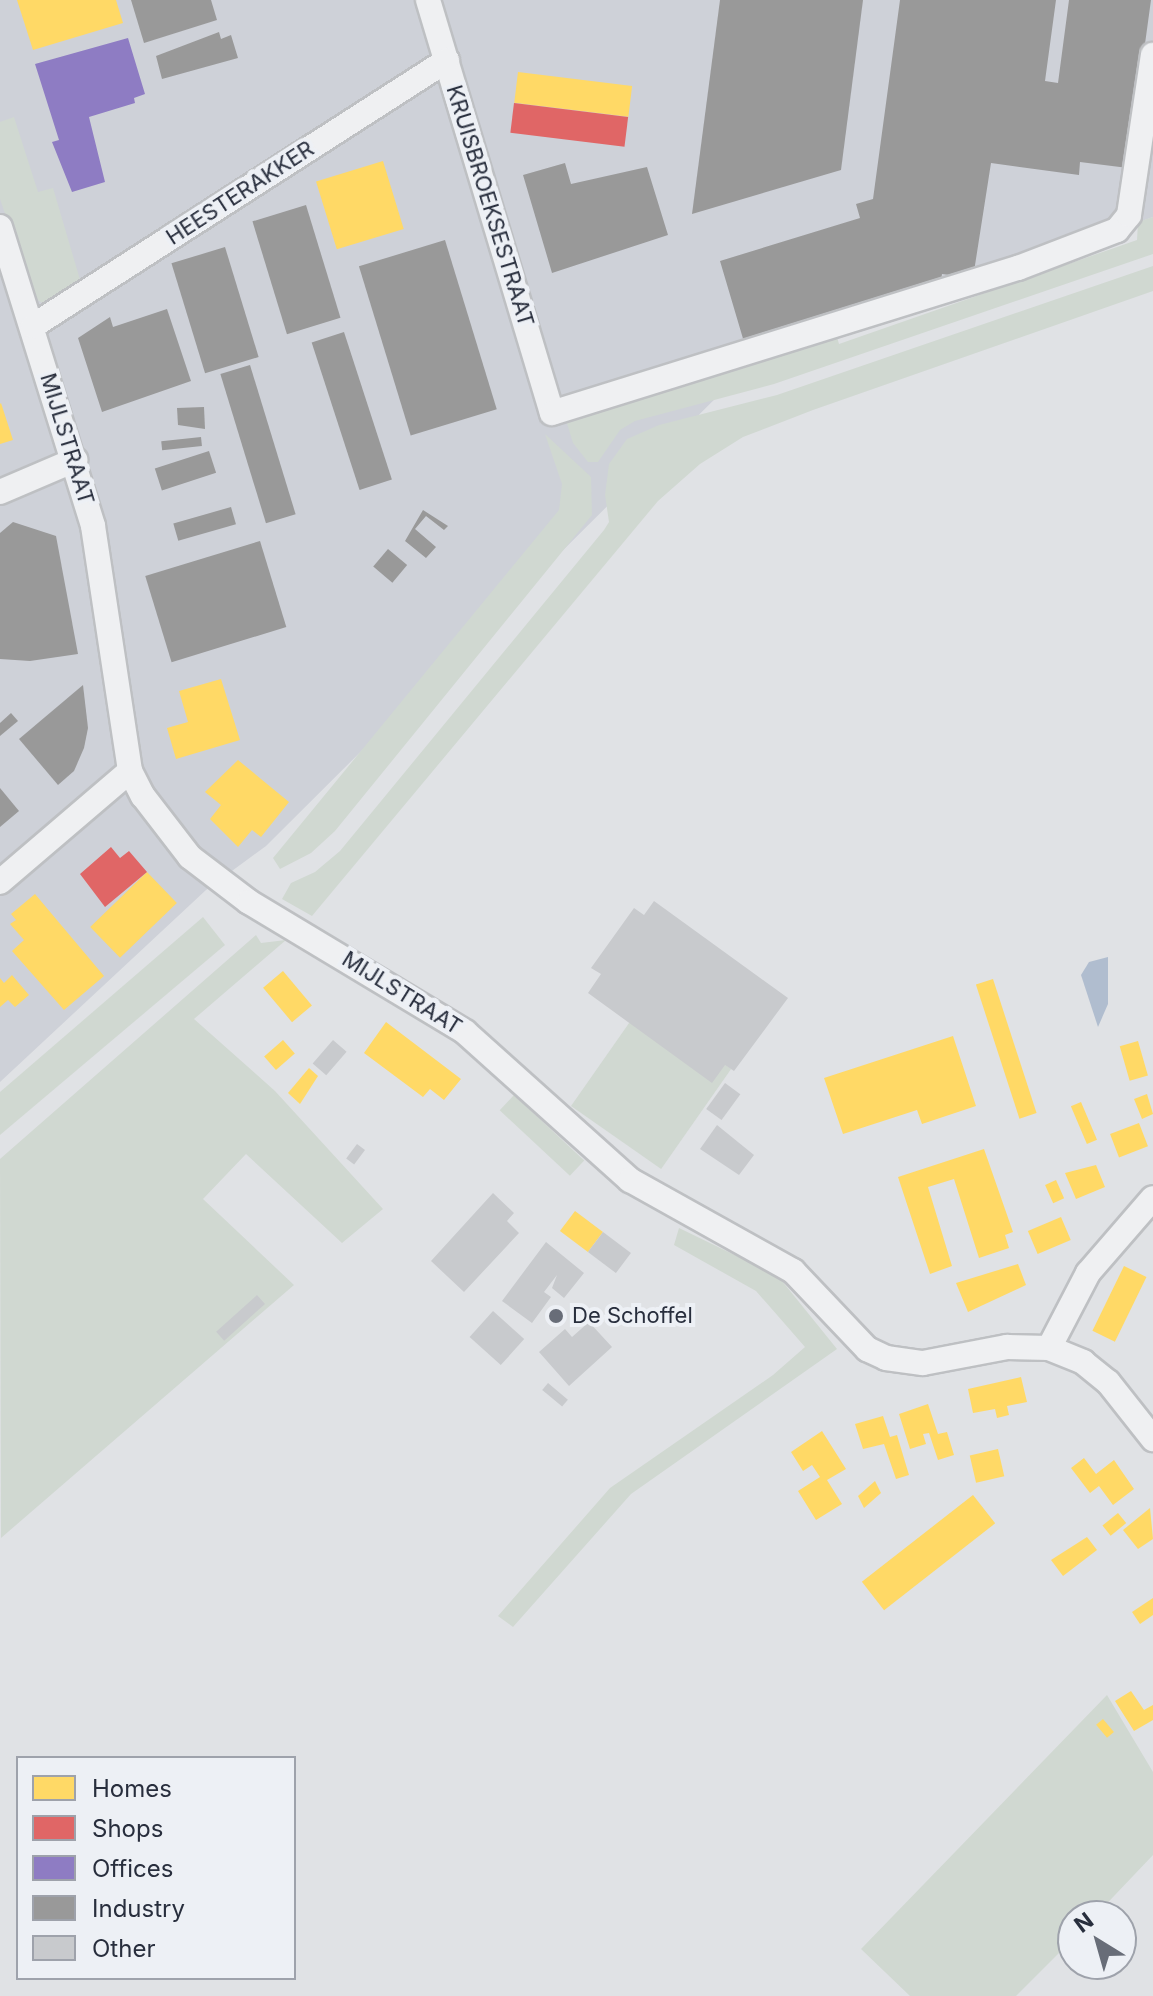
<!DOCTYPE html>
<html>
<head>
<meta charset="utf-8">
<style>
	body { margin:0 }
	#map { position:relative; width:1153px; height:1996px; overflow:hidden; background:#e0e2e5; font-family:Inter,sans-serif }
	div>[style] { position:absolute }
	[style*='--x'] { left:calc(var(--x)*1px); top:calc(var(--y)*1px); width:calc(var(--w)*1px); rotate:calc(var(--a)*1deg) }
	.built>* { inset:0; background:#ced1d8 }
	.green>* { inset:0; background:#d0d8d1; transform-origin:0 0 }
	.water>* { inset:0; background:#b0bdcf }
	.homes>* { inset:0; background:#ffd966; transform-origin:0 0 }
	.shops>* { inset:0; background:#e06666; transform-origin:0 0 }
	.offices>* { inset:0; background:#8e7cc3 }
	.industry>* { inset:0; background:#999; transform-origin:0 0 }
	.building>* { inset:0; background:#c8cacd; transform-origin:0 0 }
	.roads { filter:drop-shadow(2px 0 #bec0c3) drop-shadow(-2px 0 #bec0c3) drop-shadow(0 2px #bec0c3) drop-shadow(0 -2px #bec0c3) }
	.minor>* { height:24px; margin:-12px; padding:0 12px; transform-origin:12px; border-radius:12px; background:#eff0f2 }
	.dots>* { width:22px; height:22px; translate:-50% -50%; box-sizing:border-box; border:4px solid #edf0f5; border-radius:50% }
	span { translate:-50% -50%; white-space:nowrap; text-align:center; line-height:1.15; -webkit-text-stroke:8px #edf0f5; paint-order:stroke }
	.street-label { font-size:22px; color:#282e3d }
	.poi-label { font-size:22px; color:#282e3d }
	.left { translate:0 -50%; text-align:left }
	.legend { position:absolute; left:16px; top:1756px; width:280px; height:224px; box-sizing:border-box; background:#edf0f5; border:2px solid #9ea2ab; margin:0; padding:10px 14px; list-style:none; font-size:24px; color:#282e3d }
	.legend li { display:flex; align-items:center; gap:16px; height:40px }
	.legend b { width:40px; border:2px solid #9ea2ab }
	.north { position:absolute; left:1057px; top:1900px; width:80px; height:80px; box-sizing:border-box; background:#edf0f5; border:2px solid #9ea2ab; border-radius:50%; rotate:323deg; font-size:22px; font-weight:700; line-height:32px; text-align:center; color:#282e3d }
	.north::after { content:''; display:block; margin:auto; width:28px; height:36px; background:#686d78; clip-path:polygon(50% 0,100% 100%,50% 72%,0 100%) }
</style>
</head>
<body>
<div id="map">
	<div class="built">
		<i style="clip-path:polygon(0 0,1153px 0,1153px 217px,757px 357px,266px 846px,206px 890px,0 1082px)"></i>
	</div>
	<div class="green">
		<i style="clip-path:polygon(14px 117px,38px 192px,53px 188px,81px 283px,44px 304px,34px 298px,0 199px,0 122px)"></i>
		<i style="clip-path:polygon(1153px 217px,1153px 254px,774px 384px,635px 421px,620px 430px,598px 462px,588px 462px,573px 443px,566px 420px,835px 330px,839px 344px,1137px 240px,1138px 222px)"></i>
		<i style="clip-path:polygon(1153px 266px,1153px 291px,813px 410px,743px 437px,700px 464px,658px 501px,312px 916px,282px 899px,291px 883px,315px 872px,340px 851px,604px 530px,609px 522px,605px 495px,609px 464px,627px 439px,659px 425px,777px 395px)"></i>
		<i style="clip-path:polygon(545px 434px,591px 477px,592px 515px,335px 831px,311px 853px,280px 869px,273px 858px,559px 510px,562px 484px)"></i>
		<i style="clip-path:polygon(203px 917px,225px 945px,0 1135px,0 1092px)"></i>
		<i style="clip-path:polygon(256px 935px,261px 943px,286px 940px,194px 1019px,275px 1091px,383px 1209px,342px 1243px,246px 1154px,203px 1199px,294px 1285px,1px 1538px,0 1159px)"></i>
		<i style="left:641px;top:1006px;width:110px;height:122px;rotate:35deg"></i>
		<i style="left:514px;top:1095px;width:96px;height:21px;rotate:43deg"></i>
		<i style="clip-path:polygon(679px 1228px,778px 1276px,837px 1349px,631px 1494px,513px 1627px,498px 1616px,610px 1488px,773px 1375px,805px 1347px,756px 1291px,674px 1245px)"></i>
		<i style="clip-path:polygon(1107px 1695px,1153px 1772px,1153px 1855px,1095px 1916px,1073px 1916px,1073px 1939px,1016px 1996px,910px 1996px,861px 1949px)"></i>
	</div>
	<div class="water">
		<i style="clip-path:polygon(1108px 957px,1108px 1004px,1098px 1027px,1081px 975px,1089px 962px)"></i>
	</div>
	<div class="homes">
		<i style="clip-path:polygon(17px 0,116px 0,123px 23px,33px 50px)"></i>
		<i style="left:518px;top:72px;width:115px;height:31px;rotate:7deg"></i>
		<i style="left:383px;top:161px;width:71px;height:70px;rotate:73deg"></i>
		<i style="clip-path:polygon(1px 403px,13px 440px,0 444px,0 404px)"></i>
		<i style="clip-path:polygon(221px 679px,240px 740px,176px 759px,167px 728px,188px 722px,179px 691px)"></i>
		<i style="clip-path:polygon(238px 760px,289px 802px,261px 837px,252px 830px,238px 847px,210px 819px,221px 805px,205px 792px)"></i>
		<i style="left:147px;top:872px;width:43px;height:79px;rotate:46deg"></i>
		<i style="clip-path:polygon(35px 894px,104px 976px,64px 1010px,12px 951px,24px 940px,10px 924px,16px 920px,11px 914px)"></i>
		<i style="left:283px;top:971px;width:45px;height:26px;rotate:50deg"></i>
		<i style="clip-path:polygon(12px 975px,29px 995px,15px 1007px,8px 1000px,0 1007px,0 978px,4px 983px)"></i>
		<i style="left:993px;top:979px;width:141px;height:18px;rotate:72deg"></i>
		<i style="clip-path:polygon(386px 1022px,461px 1079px,444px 1100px,430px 1089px,423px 1097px,364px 1053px)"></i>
		<i style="clip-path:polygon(953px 1036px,976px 1106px,922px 1124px,917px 1110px,843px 1134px,824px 1078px)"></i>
		<i style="left:283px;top:1040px;width:18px;height:25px;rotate:49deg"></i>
		<i style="left:1138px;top:1041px;width:36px;height:19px;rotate:74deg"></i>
		<i style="clip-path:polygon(309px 1068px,318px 1076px,300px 1104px,288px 1093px)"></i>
		<i style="clip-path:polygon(1147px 1094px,1153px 1114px,1142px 1119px,1134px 1099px)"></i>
		<i style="left:1081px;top:1102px;width:41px;height:11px;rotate:67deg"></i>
		<i style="left:1139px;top:1123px;width:25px;height:31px;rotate:69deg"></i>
		<i style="clip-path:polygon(984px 1149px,1013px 1232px,1005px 1235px,1009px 1248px,979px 1258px,954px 1179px,928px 1187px,952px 1266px,930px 1274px,898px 1177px)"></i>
		<i style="clip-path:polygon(1096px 1165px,1105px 1187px,1076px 1199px,1065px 1173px)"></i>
		<i style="left:1056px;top:1180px;width:20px;height:12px;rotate:66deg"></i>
		<i style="left:575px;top:1211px;width:35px;height:25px;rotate:37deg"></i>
		<i style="left:1061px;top:1217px;width:25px;height:36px;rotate:67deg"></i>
		<i style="clip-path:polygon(1018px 1264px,1026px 1285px,968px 1312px,956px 1283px)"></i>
		<i style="left:1124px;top:1266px;width:25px;height:72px;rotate:26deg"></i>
		<i style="clip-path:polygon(1021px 1377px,1027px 1402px,1007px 1406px,1009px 1415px,997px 1418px,995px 1409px,973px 1413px,968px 1389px)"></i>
		<i style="clip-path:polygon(928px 1404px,938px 1434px,947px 1432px,954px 1455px,938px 1460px,929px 1433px,923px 1434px,926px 1444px,910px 1449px,899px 1414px)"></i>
		<i style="clip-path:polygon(883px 1416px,890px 1437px,897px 1435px,909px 1475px,896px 1479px,884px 1444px,863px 1449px,855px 1424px)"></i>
		<i style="clip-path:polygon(822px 1431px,846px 1469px,827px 1480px,842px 1504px,816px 1520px,798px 1491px,820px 1477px,812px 1465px,803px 1471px,791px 1452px)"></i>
		<i style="left:998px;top:1449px;width:28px;height:29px;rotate:77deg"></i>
		<i style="clip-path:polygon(1084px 1458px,1096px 1474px,1114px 1460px,1134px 1489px,1113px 1505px,1099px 1486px,1090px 1493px,1071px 1468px)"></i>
		<i style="clip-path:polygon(875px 1481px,881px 1493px,864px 1508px,858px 1496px)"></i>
		<i style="left:973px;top:1495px;width:36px;height:141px;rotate:52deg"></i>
		<i style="clip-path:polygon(1150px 1508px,1153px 1539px,1138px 1549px,1123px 1530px)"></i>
		<i style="left:1118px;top:1513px;width:13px;height:20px;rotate:51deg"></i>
		<i style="clip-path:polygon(1087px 1537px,1097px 1550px,1063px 1576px,1051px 1560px)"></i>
		<i style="clip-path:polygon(1153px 1598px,1153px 1615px,1140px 1624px,1132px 1612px)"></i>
		<i style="clip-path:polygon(1131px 1691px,1144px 1710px,1153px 1705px,1153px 1720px,1134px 1731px,1115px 1701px)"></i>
		<i style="left:1103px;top:1719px;width:17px;height:9px;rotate:50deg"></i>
	</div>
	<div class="shops">
		<i style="left:514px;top:103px;width:115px;height:30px;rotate:7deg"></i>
		<i style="clip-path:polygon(111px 847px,120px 858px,129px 851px,147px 872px,105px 907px,80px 874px)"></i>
	</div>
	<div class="offices">
		<i style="clip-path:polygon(128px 38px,145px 94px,134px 98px,135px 103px,89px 117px,105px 182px,72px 192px,52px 142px,59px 140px,35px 64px)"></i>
	</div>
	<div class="industry">
		<i style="clip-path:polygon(131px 0,211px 0,217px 20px,144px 43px)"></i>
		<i style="clip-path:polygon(720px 0,863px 0,841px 170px,692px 214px)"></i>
		<i style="clip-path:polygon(900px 0,1056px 0,1045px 81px,1058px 83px,1069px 0,1151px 0,1128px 168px,1080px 162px,1079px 175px,991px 163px,973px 278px,942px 274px,939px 296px,744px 342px,720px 261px,860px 218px,856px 204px,873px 199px)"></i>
		<i style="clip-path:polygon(219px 32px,221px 39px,231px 35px,238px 58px,162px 79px,156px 56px)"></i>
		<i style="clip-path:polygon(565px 163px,571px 184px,647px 167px,668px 235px,552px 273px,523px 175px)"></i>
		<i style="left:306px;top:205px;width:118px;height:56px;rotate:73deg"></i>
		<i style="left:445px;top:240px;width:177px;height:90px;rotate:73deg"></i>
		<i style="left:225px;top:247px;width:115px;height:56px;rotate:73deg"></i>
		<i style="clip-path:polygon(167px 309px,191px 381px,102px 412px,78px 338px,110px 317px,113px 327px)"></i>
		<i style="left:344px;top:332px;width:155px;height:34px;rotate:72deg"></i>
		<i style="left:250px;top:365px;width:156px;height:31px;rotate:73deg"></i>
		<i style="clip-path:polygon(204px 407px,205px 429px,178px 425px,177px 408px)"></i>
		<i style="left:201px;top:437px;width:9px;height:40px;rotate:84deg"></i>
		<i style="left:209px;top:451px;width:23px;height:57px;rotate:72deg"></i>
		<i style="left:231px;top:507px;width:18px;height:60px;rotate:74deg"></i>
		<i style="clip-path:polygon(423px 510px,448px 526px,444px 530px,426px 516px,415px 529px,436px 547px,426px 558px,405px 541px)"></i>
		<i style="clip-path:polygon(13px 522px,56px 536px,78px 654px,30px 661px,0 659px,0 533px)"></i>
		<i style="left:260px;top:541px;width:90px;height:120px;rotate:73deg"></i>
		<i style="left:388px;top:549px;width:25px;height:23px;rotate:40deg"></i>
		<i style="clip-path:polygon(83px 685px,88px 728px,84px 748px,74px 771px,58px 785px,19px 739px)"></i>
		<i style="clip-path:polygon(11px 713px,18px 721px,0 736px,0 723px)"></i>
		<i style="clip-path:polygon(0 788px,19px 811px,0 827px)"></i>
	</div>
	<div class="building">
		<i style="clip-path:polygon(654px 901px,788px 998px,734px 1071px,725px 1065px,712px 1083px,588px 993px,601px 974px,591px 968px,634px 908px,644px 915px)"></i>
		<i style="left:333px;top:1040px;width:18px;height:31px;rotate:41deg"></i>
		<i style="left:725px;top:1083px;width:19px;height:32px;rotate:36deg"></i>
		<i style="clip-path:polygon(717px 1125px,754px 1155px,739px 1175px,700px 1149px)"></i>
		<i style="left:357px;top:1144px;width:10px;height:18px;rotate:37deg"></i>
		<i style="clip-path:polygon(493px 1193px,514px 1213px,507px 1221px,519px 1233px,464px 1292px,431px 1261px)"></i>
		<i style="left:603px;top:1232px;width:35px;height:25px;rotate:37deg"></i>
		<i style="clip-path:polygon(546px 1242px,584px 1273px,564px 1298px,552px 1288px,557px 1275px,544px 1292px,551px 1297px,532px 1323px,502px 1301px)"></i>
		<i style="left:257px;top:1295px;width:12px;height:55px;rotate:48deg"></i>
		<i style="left:493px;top:1311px;width:42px;height:35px;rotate:42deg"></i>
		<i style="clip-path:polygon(589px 1322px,612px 1347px,569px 1386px,539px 1352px,565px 1329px,572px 1337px)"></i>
		<i style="left:548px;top:1383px;width:26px;height:9px;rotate:40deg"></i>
	</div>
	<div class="roads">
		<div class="minor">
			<i style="--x:428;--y:0;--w:431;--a:73.3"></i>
			<i style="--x:552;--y:413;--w:488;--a:-17.3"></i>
			<i style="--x:1018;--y:268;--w:106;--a:-21"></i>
			<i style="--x:1117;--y:230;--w:19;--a:-51"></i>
			<i style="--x:1129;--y:215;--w:162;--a:-81.5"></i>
			<i style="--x:0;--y:227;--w:313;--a:72.7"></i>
			<i style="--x:93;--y:526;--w:248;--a:81.4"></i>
			<i style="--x:130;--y:771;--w:28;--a:63"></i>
			<i style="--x:143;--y:796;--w:77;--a:52.4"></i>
			<i style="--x:190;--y:857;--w:74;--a:37.3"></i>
			<i style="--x:249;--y:902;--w:252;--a:31"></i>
			<i style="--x:465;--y:1032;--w:222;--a:41.9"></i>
			<i style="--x:630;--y:1180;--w:187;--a:29.2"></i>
			<i style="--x:793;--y:1271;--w:108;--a:46.5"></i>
			<i style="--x:867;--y:1349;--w:21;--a:25"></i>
			<i style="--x:886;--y:1358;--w:37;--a:8"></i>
			<i style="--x:923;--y:1363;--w:86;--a:-10.8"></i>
			<i style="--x:1007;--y:1347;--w:42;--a:1.4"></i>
			<i style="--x:1049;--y:1348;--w:37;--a:22"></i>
			<i style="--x:1083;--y:1362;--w:32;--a:39"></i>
			<i style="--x:1108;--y:1382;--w:73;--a:51.7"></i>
			<i style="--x:33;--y:326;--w:492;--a:-32.7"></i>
			<i style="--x:0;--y:492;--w:82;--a:-23.1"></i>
			<i style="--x:0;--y:882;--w:171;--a:-40.5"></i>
			<i style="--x:1049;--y:1348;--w:85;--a:-62.5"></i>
			<i style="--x:1088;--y:1273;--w:99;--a:-49.1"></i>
		</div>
	</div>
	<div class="dots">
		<i style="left:556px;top:1316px;background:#686d78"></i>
	</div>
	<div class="street-label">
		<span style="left:240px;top:193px;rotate:-33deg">HEESTERAKKER</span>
		<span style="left:490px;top:206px;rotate:73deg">KRUISBROEKSESTRAAT</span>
		<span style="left:67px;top:439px;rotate:73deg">MIJLSTRAAT</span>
		<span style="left:402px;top:993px;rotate:32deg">MIJLSTRAAT</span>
	</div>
	<div class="poi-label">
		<span class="left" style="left:572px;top:1316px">De Schoffel</span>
	</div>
	<ul class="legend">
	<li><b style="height:22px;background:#ffd966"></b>Homes</li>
	<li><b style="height:22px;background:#e06666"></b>Shops</li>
	<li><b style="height:22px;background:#8e7cc3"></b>Offices</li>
	<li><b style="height:22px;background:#999"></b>Industry</li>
	<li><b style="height:22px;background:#c8cacd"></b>Other</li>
	</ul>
	<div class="north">N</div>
</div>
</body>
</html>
